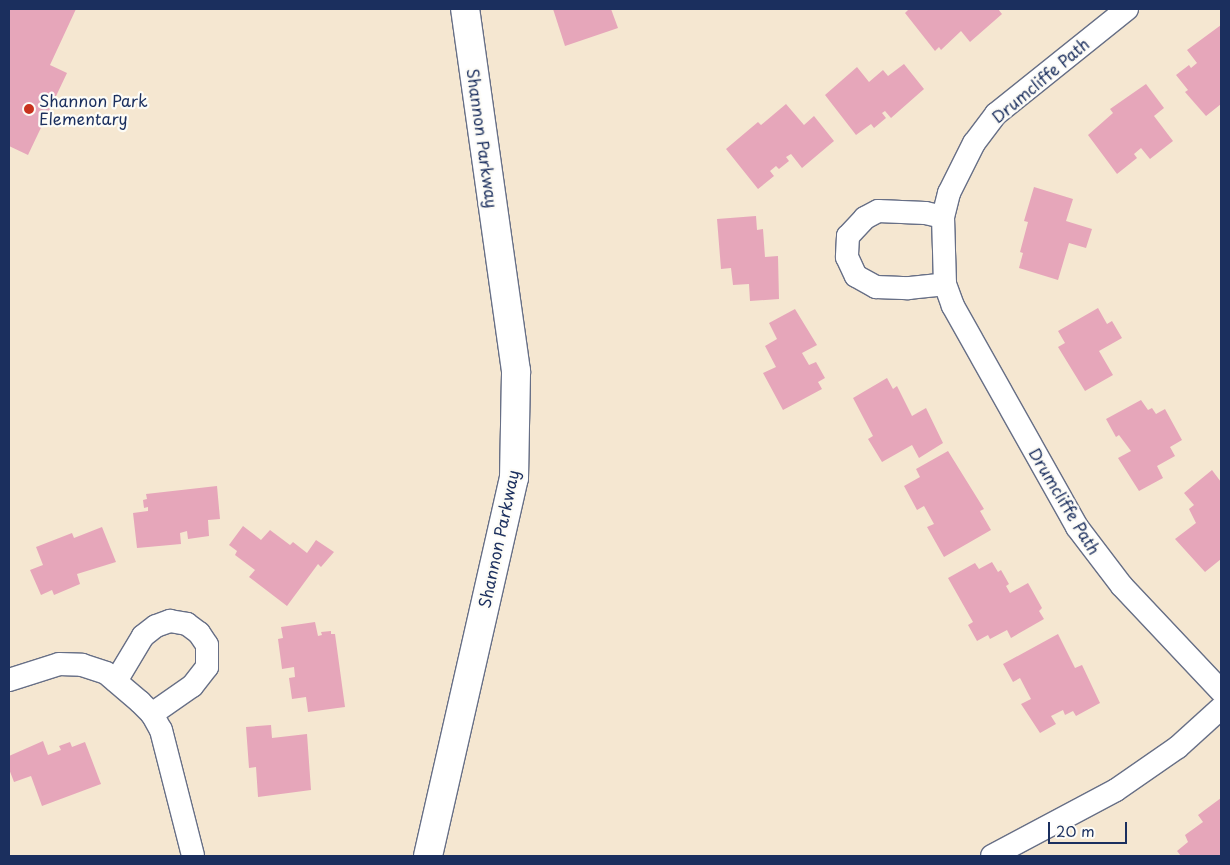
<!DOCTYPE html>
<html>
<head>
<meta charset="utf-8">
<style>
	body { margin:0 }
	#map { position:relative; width:1230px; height:865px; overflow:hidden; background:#f5e7d1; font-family:"Playpen Sans",sans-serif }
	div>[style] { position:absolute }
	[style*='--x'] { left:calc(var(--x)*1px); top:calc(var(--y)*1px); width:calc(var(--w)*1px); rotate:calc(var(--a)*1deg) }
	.building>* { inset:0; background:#e6a6ba }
	.roads { filter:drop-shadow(1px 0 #676f86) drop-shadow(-1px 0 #676f86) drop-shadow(0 1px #676f86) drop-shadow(0 -1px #676f86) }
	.street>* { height:22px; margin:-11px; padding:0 11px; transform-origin:11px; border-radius:11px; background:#fff }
	.secondary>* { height:28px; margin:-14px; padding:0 14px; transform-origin:14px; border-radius:14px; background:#fff }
	.dots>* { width:14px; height:14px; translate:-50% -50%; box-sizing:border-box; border:2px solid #fdfcf7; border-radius:50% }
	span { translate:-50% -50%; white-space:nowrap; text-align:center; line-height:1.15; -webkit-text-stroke:4.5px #fdfcf7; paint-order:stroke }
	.street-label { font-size:16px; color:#1b2f5e }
	.poi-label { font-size:16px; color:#1b2f5e }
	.left { translate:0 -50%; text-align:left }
	.frame { position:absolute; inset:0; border:10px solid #1b2f5e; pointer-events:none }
	.scale { position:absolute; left:1048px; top:822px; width:79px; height:22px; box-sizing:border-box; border:2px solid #1b2f5e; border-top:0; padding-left:6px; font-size:15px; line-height:18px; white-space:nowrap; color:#1b2f5e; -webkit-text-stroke:4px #fdfcf7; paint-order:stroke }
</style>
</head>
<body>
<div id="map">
	<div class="building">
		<i style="clip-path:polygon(9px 9px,76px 9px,50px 65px,67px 73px,28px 155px,9px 146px)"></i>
		<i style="clip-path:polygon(553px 9px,611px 9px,618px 28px,565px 46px)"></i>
		<i style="clip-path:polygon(909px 9px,998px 9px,1002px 14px,970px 42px,961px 31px,941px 50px,939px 47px,935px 51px,905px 13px)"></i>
		<i style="clip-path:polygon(1221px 25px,1221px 104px,1206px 116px,1185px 92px,1188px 90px,1176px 75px,1189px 65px,1191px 68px,1197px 63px,1187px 50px)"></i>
		<i style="clip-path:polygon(904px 64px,924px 89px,891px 118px,885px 111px,882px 113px,886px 118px,874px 128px,871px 124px,856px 135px,825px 95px,857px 67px,869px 82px,883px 70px,888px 76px)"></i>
		<i style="clip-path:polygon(1146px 84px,1164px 108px,1154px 116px,1173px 141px,1150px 159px,1141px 148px,1134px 154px,1137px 158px,1117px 174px,1088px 135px,1113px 113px,1110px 109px)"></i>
		<i style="clip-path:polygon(786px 104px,804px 125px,814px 116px,834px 141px,802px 168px,791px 154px,786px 157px,789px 161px,779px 169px,776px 166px,770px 171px,774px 176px,758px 189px,726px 149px,758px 122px,761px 125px)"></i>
		<i style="clip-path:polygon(1034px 187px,1073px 199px,1066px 221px,1092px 229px,1086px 248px,1069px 243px,1058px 280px,1019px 268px,1023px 253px,1020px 252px,1028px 222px,1024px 221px)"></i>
		<i style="clip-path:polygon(756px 216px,757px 230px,763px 229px,765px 257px,778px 256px,779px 299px,750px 301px,749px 284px,733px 285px,731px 268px,721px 269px,717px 219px)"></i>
		<i style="clip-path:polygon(1098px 308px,1107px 324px,1112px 321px,1122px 338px,1099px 351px,1113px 375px,1085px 391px,1058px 347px,1065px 343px,1058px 331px)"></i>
		<i style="clip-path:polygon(795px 309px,817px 345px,802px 353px,809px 365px,816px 362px,825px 378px,818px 382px,822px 389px,783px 410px,763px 373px,776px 367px,765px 346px,777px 339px,769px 323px)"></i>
		<i style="clip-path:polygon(887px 378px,893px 389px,897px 386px,912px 416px,926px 408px,943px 443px,919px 458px,912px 445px,882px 462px,868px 439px,873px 436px,853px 398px)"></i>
		<i style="clip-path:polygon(1141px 400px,1148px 410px,1152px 408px,1156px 414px,1165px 409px,1182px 440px,1170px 447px,1175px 456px,1157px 466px,1163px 478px,1139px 491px,1118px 458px,1131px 451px,1119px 435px,1116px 437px,1106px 419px)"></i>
		<i style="clip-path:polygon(948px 451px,984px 509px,980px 511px,991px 530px,944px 557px,927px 527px,934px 524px,924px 506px,917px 510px,904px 486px,920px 477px,916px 469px)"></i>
		<i style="clip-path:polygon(1212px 470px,1221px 482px,1221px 559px,1205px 572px,1175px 539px,1196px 523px,1189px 509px,1194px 505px,1184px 493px)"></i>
		<i style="clip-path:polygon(217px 486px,220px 519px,208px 520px,209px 536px,188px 539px,187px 531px,180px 533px,181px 544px,137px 548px,133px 513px,148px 511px,148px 507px,144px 508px,143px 500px,147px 499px,146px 494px)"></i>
		<i style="clip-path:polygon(243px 526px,261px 540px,270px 530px,290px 545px,293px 542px,307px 553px,316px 540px,334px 552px,321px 567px,318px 564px,287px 606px,249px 577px,255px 570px,235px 555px,237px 551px,229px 545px)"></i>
		<i style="clip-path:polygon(102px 527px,116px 562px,77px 574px,80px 584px,54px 595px,52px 590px,41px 595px,30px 570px,43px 565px,36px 547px,72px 533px,74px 538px)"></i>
		<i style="clip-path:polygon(992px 562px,998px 572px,1001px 570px,1009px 584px,1006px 586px,1010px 593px,1028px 583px,1042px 608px,1039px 611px,1044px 619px,1011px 638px,1007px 630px,990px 639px,988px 635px,977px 641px,968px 625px,973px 622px,948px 578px,975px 563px,979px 569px)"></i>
		<i style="clip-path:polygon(315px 622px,318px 636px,322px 635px,321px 632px,331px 631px,331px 634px,335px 634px,345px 707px,308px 712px,306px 697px,292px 699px,289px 678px,295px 677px,294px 667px,282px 669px,278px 639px,283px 638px,281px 627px)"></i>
		<i style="clip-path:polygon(1058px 634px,1075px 668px,1082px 665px,1100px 703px,1076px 716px,1073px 711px,1065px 715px,1063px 710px,1051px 716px,1056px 724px,1040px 733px,1021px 704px,1031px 699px,1020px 678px,1013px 682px,1003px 664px)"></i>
		<i style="clip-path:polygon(271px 725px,272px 738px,307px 734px,311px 790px,258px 797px,256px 767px,249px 768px,246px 727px)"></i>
		<i style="clip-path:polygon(43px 741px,48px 755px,61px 750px,59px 746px,70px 742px,72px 747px,85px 742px,101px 784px,42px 806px,31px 776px,14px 782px,9px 769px,9px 756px)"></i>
		<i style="clip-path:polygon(1221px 798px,1221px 856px,1181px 856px,1177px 851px,1188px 842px,1185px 835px,1203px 822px,1198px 815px)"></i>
	</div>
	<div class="roads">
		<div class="street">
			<i style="--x:1127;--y:9;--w:168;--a:141.3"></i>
			<i style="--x:996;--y:114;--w:36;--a:127"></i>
			<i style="--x:974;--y:143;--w:56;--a:116.6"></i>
			<i style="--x:949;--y:193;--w:25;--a:104"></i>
			<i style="--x:943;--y:217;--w:67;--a:88.3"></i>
			<i style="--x:945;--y:284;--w:23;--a:70"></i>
			<i style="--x:953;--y:306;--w:253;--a:60.7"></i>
			<i style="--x:1077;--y:527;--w:74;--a:52.7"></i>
			<i style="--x:1122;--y:586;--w:144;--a:46.7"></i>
			<i style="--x:943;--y:217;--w:18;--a:-167"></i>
			<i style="--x:925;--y:213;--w:47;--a:-177.6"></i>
			<i style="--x:878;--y:211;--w:15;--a:152"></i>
			<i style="--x:865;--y:218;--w:25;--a:133"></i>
			<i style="--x:848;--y:236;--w:21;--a:93"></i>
			<i style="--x:847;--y:257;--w:21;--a:65"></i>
			<i style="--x:856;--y:276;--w:23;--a:29"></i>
			<i style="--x:876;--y:287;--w:33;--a:2"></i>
			<i style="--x:909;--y:288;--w:36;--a:-6"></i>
			<i style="--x:9;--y:680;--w:52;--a:-17.7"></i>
			<i style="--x:59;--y:664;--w:23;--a:2"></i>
			<i style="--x:82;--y:665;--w:25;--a:18"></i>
			<i style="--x:106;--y:673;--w:45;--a:40.5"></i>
			<i style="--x:140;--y:702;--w:17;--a:45"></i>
			<i style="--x:152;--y:714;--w:18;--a:61"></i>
			<i style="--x:161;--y:730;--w:130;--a:75.7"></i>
			<i style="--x:116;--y:681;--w:52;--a:-59"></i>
			<i style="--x:143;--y:636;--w:16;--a:-38"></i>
			<i style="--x:156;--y:626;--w:15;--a:-20"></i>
			<i style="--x:170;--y:621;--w:17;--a:10"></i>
			<i style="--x:187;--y:624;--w:15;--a:37"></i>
			<i style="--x:199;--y:633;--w:14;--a:56"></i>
			<i style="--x:207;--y:645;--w:22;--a:90"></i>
			<i style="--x:207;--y:667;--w:24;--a:128"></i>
			<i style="--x:192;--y:686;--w:49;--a:145"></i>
			<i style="--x:992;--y:856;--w:140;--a:-28"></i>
			<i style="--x:1116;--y:790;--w:75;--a:-34.7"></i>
			<i style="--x:1178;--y:747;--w:58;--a:-42.2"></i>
		</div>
		<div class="secondary">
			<i style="--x:428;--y:856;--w:388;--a:-77.2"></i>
			<i style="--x:514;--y:478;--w:107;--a:-88.9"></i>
			<i style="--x:516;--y:371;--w:366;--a:-98"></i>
		</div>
	</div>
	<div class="dots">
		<i style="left:29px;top:109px;background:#c8321e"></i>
	</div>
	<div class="street-label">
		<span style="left:1040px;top:80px;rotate:-40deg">Drumcliffe Path</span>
		<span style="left:483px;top:138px;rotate:82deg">Shannon Parkway</span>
		<span style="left:1065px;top:501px;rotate:59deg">Drumcliffe Path</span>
		<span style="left:498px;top:539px;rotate:-78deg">Shannon Parkway</span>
	</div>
	<div class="poi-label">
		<span class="left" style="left:39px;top:109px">Shannon Park<br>Elementary</span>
	</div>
	<div class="frame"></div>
	<div class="scale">20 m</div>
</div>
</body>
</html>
